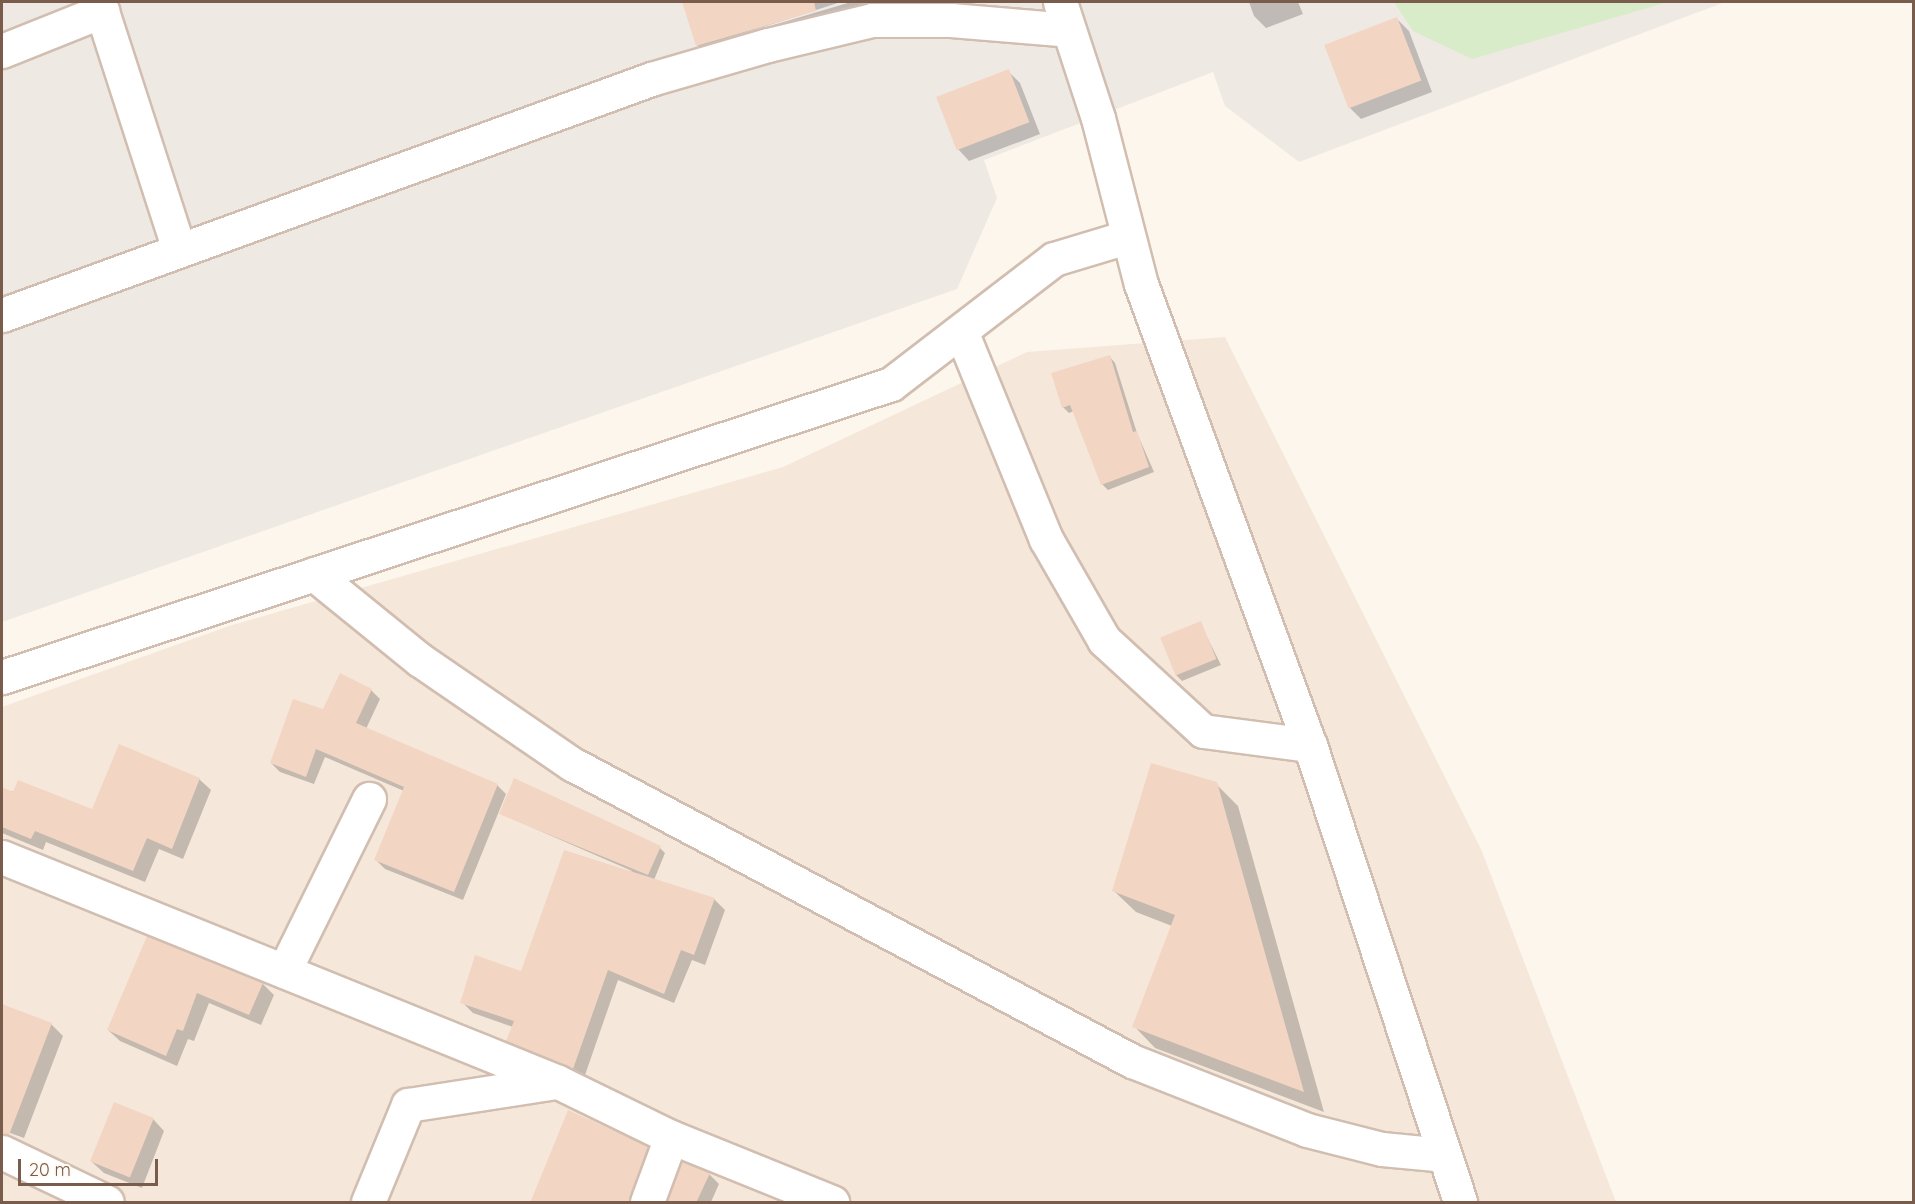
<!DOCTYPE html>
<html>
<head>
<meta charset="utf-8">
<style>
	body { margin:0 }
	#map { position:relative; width:1915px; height:1204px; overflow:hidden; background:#fdf6ec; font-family:Quicksand,sans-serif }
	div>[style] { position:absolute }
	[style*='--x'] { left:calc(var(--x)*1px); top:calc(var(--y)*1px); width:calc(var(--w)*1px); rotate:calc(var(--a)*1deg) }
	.residential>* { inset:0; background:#f5e8da }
	.industrial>* { inset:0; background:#efe9e4 }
	.green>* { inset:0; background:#d8ecc9 }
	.shadow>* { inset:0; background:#0003 }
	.building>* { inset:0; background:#f3d5c3; transform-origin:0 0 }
	.roads { filter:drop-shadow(2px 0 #d1beb0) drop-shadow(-2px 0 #d1beb0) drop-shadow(0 2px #d1beb0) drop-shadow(0 -2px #d1beb0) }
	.minor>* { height:33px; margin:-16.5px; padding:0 16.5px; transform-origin:16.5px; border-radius:16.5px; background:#fff }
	span { translate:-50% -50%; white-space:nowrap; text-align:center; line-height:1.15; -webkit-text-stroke:5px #fffaf3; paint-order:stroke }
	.frame { position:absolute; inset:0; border:3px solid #7a5c4d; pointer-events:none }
	.scale { position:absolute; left:18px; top:1159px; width:140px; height:27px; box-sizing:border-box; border:3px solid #7a5c4d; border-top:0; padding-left:8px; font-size:18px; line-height:21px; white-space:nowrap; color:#7a5c4d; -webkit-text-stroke:4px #fffaf3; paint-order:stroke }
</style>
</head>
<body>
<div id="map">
	<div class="residential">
		<i style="clip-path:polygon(1225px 337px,1481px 849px,1616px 1202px,2px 1202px,2px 707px,229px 626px,783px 467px,1027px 352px)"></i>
	</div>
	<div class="industrial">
		<i style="clip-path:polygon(2px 2px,1725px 2px,1299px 162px,1225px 106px,1213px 72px,984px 160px,997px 198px,957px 289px,2px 622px)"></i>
	</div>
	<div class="green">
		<i style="clip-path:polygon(1394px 2px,1668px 2px,1472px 59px,1413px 31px)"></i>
	</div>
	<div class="shadow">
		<i style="clip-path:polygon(684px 2px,841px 2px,706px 45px,851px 2px,879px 2px,883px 12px,715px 63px,698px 46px)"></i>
		<i style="clip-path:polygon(1249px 2px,1298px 2px,1303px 14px,1266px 28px,1254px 16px)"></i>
		<i style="clip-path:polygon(1397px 19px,1409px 31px,1432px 92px,1361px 119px,1349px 107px)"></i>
		<i style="clip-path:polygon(1008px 71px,1020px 83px,1040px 134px,969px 161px,958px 149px)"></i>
		<i style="clip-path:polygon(1110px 357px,1115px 363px,1137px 433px,1154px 472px,1108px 490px,1102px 484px,1074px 411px,1069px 413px,1063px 407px)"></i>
		<i style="clip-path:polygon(1200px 623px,1221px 665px,1182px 681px,1176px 675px)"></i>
		<i style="clip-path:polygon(371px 690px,380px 699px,366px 729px,497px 785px,506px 794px,463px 900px,385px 869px,376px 860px,404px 791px,325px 757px,314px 784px,280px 772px,271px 763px,324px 711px)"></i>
		<i style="clip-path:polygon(199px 779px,211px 790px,183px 859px,159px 849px,145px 882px,46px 842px,43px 850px,2px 833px,2px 789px,93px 811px)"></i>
		<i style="clip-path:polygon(1216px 784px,1238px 806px,1324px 1112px,1155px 1048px,1134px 1026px,1172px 926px,1136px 912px,1114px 891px)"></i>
		<i style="clip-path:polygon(501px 814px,660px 848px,665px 853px,654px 880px,714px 899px,725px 910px,705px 965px,692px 960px,674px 1003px,618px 980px,584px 1078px,519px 1051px,508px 1041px,513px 1027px,473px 1013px,462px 1002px,521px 973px,632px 871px)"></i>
		<i style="clip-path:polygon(148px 938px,263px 984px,274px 995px,261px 1025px,209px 1003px,194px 1041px,188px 1039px,177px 1066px,120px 1041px,108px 1030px)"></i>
		<i style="clip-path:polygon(2px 1005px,51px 1024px,63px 1036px,24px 1138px,2px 1130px)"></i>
		<i style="clip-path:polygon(153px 1119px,164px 1131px,142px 1188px,104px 1173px,92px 1162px)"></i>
		<i style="clip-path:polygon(647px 1148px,657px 1158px,640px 1202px,532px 1202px)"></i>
		<i style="clip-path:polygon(683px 1164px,709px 1174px,719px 1184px,711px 1202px,667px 1202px)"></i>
	</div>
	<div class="building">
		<i style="clip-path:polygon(682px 2px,814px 2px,816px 11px,696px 46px)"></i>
		<i style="left:1397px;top:17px;width:68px;height:78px;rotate:69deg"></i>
		<i style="left:1009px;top:69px;width:57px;height:78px;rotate:69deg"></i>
		<i style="clip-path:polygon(1110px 355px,1133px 432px,1137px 431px,1149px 467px,1101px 485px,1070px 405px,1062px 408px,1051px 373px)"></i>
		<i style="left:1201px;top:621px;width:41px;height:44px;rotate:68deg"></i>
		<i style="clip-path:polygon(340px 673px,372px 689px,356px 723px,498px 784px,454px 892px,374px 860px,404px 787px,316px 749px,306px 777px,270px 763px,293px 699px,323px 709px)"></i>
		<i style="clip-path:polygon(119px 744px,200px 778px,172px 849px,147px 838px,133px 871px,35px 831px,31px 839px,2px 827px,2px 787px,13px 792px,18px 780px,92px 809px)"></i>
		<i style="clip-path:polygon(1151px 763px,1217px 782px,1304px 1092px,1132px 1027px,1175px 915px,1112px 891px)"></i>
		<i style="clip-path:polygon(514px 778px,661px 846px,648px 875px,499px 814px)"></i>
		<i style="clip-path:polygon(564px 850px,715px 898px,694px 955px,681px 950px,664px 994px,608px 970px,573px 1069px,506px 1041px,514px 1021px,460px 1003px,475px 955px,521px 971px)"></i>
		<i style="clip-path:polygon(147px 936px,263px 983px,249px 1015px,197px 993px,183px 1031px,177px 1029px,166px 1056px,107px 1030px)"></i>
		<i style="clip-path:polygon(2px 1004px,52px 1023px,9px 1135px,2px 1133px)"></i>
		<i style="left:114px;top:1102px;width:43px;height:64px;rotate:22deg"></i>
		<i style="clip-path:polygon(568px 1110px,648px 1146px,629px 1203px,530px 1203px)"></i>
		<i style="clip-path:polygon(682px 1162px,710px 1173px,696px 1203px,667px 1203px)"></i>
	</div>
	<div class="roads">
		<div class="minor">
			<i style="--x:99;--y:2;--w:260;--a:72.1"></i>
			<i style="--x:1060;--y:2;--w:122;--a:71.9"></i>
			<i style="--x:1098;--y:118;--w:171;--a:75.5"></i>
			<i style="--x:1141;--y:284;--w:491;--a:69.9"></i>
			<i style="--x:1310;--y:745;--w:481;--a:71.8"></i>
			<i style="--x:2;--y:51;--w:108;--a:-21.8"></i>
			<i style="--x:2;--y:315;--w:691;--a:-19.98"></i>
			<i style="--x:651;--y:79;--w:122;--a:-16.2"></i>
			<i style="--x:768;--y:45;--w:107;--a:-13.5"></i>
			<i style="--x:872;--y:20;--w:79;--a:0"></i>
			<i style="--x:951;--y:20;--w:118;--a:4.8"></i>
			<i style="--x:961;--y:331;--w:225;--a:67.8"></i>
			<i style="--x:1046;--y:539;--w:116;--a:60.1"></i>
			<i style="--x:1104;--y:640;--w:134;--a:42.6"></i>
			<i style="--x:1203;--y:731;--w:108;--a:7.5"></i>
			<i style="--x:314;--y:574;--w:136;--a:39.1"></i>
			<i style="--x:420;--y:660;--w:184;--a:34.4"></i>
			<i style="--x:572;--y:764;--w:634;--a:27.94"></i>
			<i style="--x:1132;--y:1061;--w:188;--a:21.5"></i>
			<i style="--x:1307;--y:1130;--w:77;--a:14.2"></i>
			<i style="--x:1382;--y:1149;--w:62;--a:5.5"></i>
			<i style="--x:2;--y:677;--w:936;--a:-18.24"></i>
			<i style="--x:891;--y:384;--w:205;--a:-37.5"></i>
			<i style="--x:1054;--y:259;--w:76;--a:-16.8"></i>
			<i style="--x:2;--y:857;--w:600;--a:22.03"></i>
			<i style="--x:558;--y:1082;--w:126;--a:26"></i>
			<i style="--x:671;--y:1137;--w:174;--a:22"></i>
			<i style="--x:284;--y:971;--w:192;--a:-63.7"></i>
			<i style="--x:2;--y:1152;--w:116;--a:25.5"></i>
			<i style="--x:368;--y:1202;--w:105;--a:-67.6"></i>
			<i style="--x:408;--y:1105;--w:150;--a:-8.8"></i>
			<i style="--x:647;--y:1202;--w:69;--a:-69.7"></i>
		</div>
	</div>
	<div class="frame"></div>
	<div class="scale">20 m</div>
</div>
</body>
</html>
